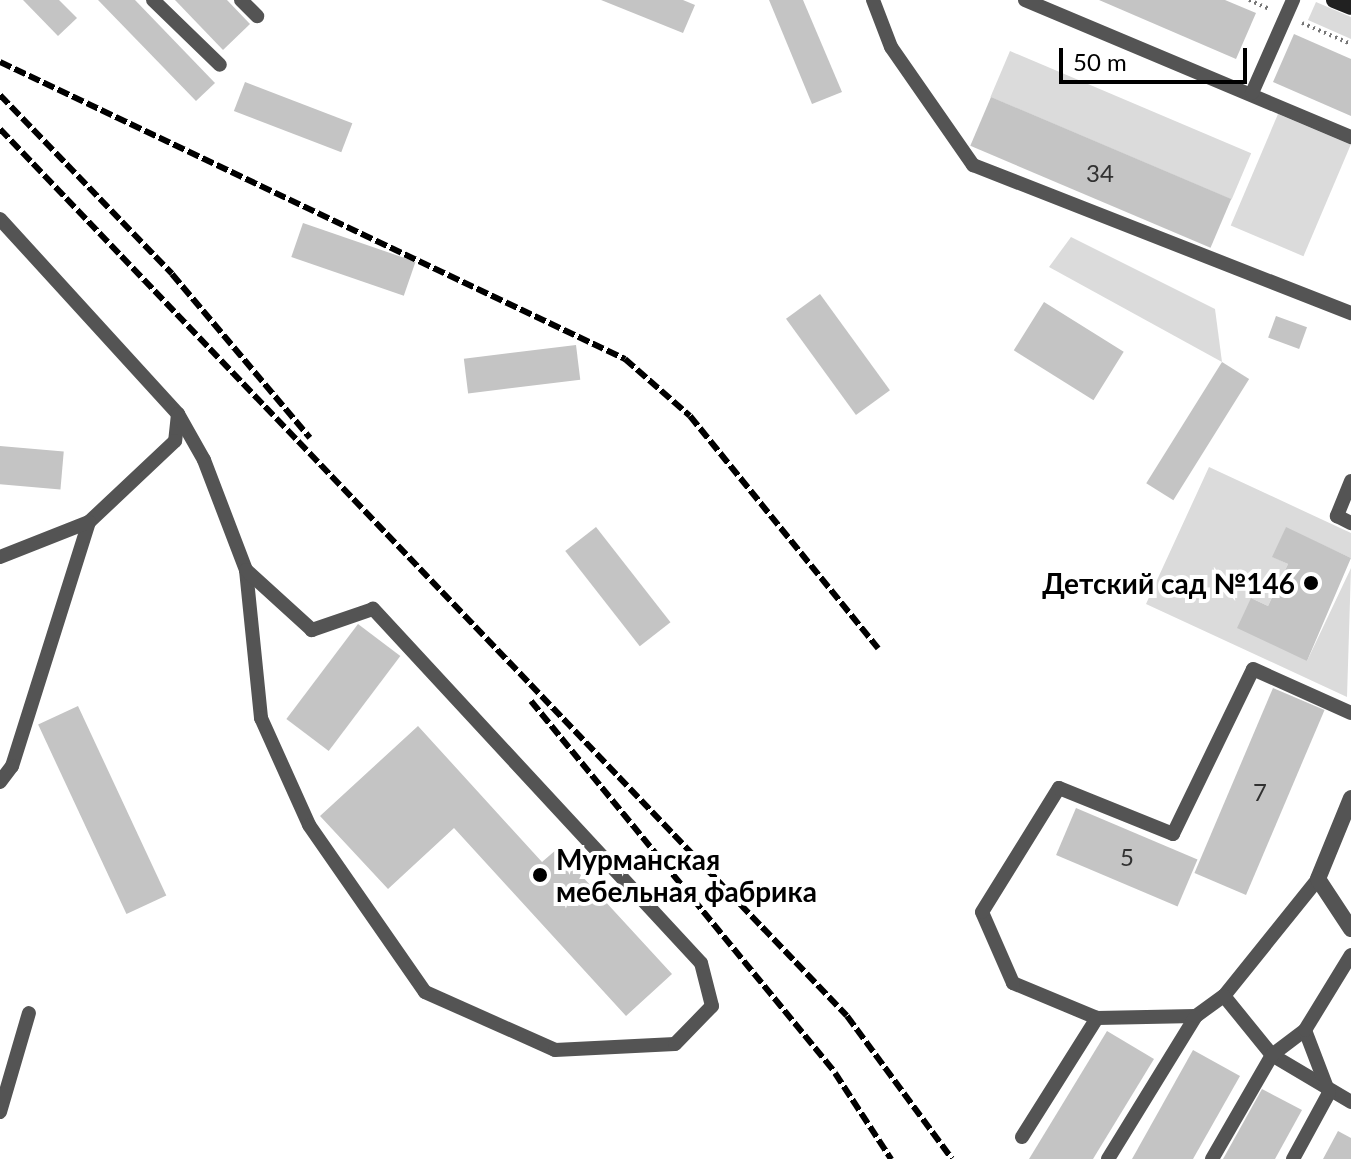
<!DOCTYPE html>
<html>
<head>
<meta charset="utf-8">
<style>
	body { margin:0 }
	#map { position:relative; width:1351px; height:1159px; overflow:hidden; background:#fff; font-family:Lato,sans-serif }
	div>[style] { position:absolute }
	[style*='--x'] { left:calc(var(--x)*1px); top:calc(var(--y)*1px); width:calc(var(--w)*1px); rotate:calc(var(--a)*1deg) }
	.green>* { inset:0; background:#dbdbdb; transform-origin:0 0 }
	.building>* { inset:0; background:#c4c4c4; transform-origin:0 0 }
	.path>* { height:4px; margin-top:-2px; transform-origin:0; background:repeating-linear-gradient(90deg,#767676 0 2px,transparent 0 6px) }
	.lane>* { height:14px; margin:-7px; padding:0 7px; transform-origin:7px; border-radius:7px; background:#545454 }
	.street>* { height:16px; margin:-8px; padding:0 8px; transform-origin:8px; border-radius:8px; background:#545454 }
	.secondary>* { height:16px; margin:-8px; padding:0 8px; transform-origin:8px; border-radius:8px; background:#212121 }
	.rail>* { height:6px; margin-top:-3px; transform-origin:0; background:repeating-linear-gradient(90deg,#000 0 12px,transparent 0 16px) }
	.dots>* { width:22px; height:22px; translate:-50% -50%; box-sizing:border-box; border:4px solid #fff; border-radius:50% }
	span { translate:-50% -50%; white-space:nowrap; text-align:center; line-height:1.15; -webkit-text-stroke:8px #fff; paint-order:stroke }
	.number-label { font-size:24px; color:#313131 }
	.number-label span { -webkit-text-stroke-width:0 }
	.poi-label { font-size:28px; color:#000; font-weight:700 }
	.right { translate:-100% -50%; text-align:right }
	.left { translate:0 -50%; text-align:left }
	.scale { position:absolute; left:1059px; top:48px; width:188px; height:36px; box-sizing:border-box; border:4px solid #000; border-top:0; padding-left:10px; font-size:24px; line-height:28px; white-space:nowrap; color:#000; -webkit-text-stroke:6px #fff; paint-order:stroke }
</style>
</head>
<body>
<div id="map">
	<div class="green">
		<i style="clip-path:polygon(1316px 2px,1351px 17px,1351px 39px,1308px 20px)"></i>
		<i style="left:1010px;top:51px;width:262px;height:50px;rotate:23deg"></i>
		<i style="left:1278px;top:114px;width:79px;height:121px;rotate:23deg"></i>
		<i style="clip-path:polygon(1071px 237px,1215px 309px,1222px 362px,1049px 267px)"></i>
		<i style="clip-path:polygon(1209px 467px,1351px 533px,1351px 558px,1286px 528px,1273px 557px,1288px 564px,1268px 606px,1251px 598px,1307px 661px,1351px 568px,1347px 697px,1146px 604px)"></i>
	</div>
	<div class="building">
		<i style="clip-path:polygon(23px 0,59px 0,77px 18px,58px 36px)"></i>
		<i style="clip-path:polygon(98px 0,135px 0,215px 83px,196px 101px)"></i>
		<i style="clip-path:polygon(175px 0,227px 0,250px 24px,223px 50px)"></i>
		<i style="clip-path:polygon(601px 0,683px 0,695px 5px,683px 33px)"></i>
		<i style="clip-path:polygon(769px 0,803px 0,842px 92px,812px 104px)"></i>
		<i style="clip-path:polygon(1099px 0,1225px 0,1256px 13px,1236px 59px)"></i>
		<i style="clip-path:polygon(1294px 34px,1351px 59px,1351px 116px,1273px 82px)"></i>
		<i style="left:245px;top:82px;width:115px;height:31px;rotate:21deg"></i>
		<i style="left:991px;top:97px;width:261px;height:53px;rotate:23deg"></i>
		<i style="left:303px;top:223px;width:119px;height:36px;rotate:19deg"></i>
		<i style="left:820px;top:294px;width:119px;height:42px;rotate:54deg"></i>
		<i style="left:1044px;top:302px;width:94px;height:57px;rotate:32deg"></i>
		<i style="left:1276px;top:316px;width:33px;height:23px;rotate:20deg"></i>
		<i style="left:576px;top:345px;width:35px;height:113px;rotate:83deg"></i>
		<i style="left:1222px;top:362px;width:32px;height:143px;rotate:32deg"></i>
		<i style="left:0;top:446px;width:64px;height:38px;rotate:5deg"></i>
		<i style="left:596px;top:527px;width:121px;height:39px;rotate:52deg"></i>
		<i style="clip-path:polygon(1286px 527px,1351px 558px,1307px 661px,1237px 628px,1251px 598px,1268px 606px,1288px 564px,1272px 557px)"></i>
		<i style="left:358px;top:624px;width:53px;height:119px;rotate:37deg"></i>
		<i style="left:1273px;top:688px;width:56px;height:201px;rotate:23deg"></i>
		<i style="left:78px;top:706px;width:209px;height:44px;rotate:65deg"></i>
		<i style="clip-path:polygon(418px 726px,542px 862px,557px 849px,672px 974px,626px 1016px,454px 828px,388px 889px,320px 816px)"></i>
		<i style="left:1076px;top:808px;width:132px;height:51px;rotate:23deg"></i>
		<i style="clip-path:polygon(1107px 1031px,1154px 1059px,1093px 1159px,1029px 1159px)"></i>
		<i style="clip-path:polygon(1193px 1050px,1240px 1076px,1193px 1159px,1132px 1159px)"></i>
		<i style="clip-path:polygon(1262px 1089px,1302px 1110px,1275px 1159px,1223px 1159px)"></i>
		<i style="clip-path:polygon(1338px 1131px,1351px 1138px,1351px 1159px,1323px 1159px)"></i>
	</div>
	<div class="path">
		<i style="--x:1249;--y:0;--w:22;--a:24"></i>
		<i style="--x:1302;--y:23;--w:53;--a:23.2"></i>
	</div>
	<div class="lane">
		<i style="--x:153;--y:0;--w:93;--a:44.1"></i>
		<i style="--x:241;--y:0;--w:23;--a:45"></i>
		<i style="--x:873;--y:0;--w:50;--a:69"></i>
		<i style="--x:891;--y:47;--w:144;--a:55.2"></i>
		<i style="--x:973;--y:165;--w:406;--a:21.4"></i>
		<i style="--x:1025;--y:0;--w:354;--a:22.8"></i>
		<i style="--x:1252;--y:93;--w:102;--a:-66.2"></i>
		<i style="--x:0;--y:219;--w:264;--a:47.6"></i>
		<i style="--x:178;--y:414;--w:27;--a:96"></i>
		<i style="--x:175;--y:441;--w:118;--a:136.7"></i>
		<i style="--x:89;--y:522;--w:256;--a:107.5"></i>
		<i style="--x:12;--y:766;--w:20;--a:127"></i>
		<i style="--x:178;--y:414;--w:53;--a:60.5"></i>
		<i style="--x:204;--y:460;--w:118;--a:69.1"></i>
		<i style="--x:246;--y:570;--w:149;--a:84.2"></i>
		<i style="--x:261;--y:718;--w:117;--a:65.8"></i>
		<i style="--x:309;--y:825;--w:203;--a:55.2"></i>
		<i style="--x:425;--y:992;--w:142;--a:24"></i>
		<i style="--x:555;--y:1050;--w:120;--a:-2.9"></i>
		<i style="--x:675;--y:1044;--w:53;--a:-45.8"></i>
		<i style="--x:712;--y:1006;--w:44;--a:-104.3"></i>
		<i style="--x:701;--y:963;--w:483;--a:-132.8"></i>
		<i style="--x:373;--y:609;--w:65;--a:161"></i>
		<i style="--x:312;--y:630;--w:89;--a:-137.7"></i>
		<i style="--x:1351;--y:481;--w:38;--a:112"></i>
		<i style="--x:1337;--y:516;--w:16;--a:27"></i>
		<i style="--x:0;--y:557;--w:96;--a:-21.5"></i>
		<i style="--x:1318;--y:879;--w:150;--a:128.8"></i>
		<i style="--x:1224;--y:996;--w:76;--a:50.9"></i>
		<i style="--x:1272;--y:1055;--w:92;--a:30.7"></i>
		<i style="--x:1097;--y:1018;--w:91;--a:-157.4"></i>
		<i style="--x:1013;--y:983;--w:77;--a:-113.6"></i>
		<i style="--x:982;--y:912;--w:146;--a:-58.2"></i>
		<i style="--x:1059;--y:788;--w:123;--a:22"></i>
		<i style="--x:1173;--y:834;--w:183;--a:-64.1"></i>
		<i style="--x:1253;--y:669;--w:107;--a:24.2"></i>
		<i style="--x:0;--y:1112;--w:103;--a:-73.7"></i>
		<i style="--x:1022;--y:1137;--w:141;--a:-57.8"></i>
		<i style="--x:1097;--y:1018;--w:99;--a:-1.2"></i>
		<i style="--x:1108;--y:1159;--w:168;--a:-58.4"></i>
		<i style="--x:1196;--y:1016;--w:34;--a:-36"></i>
		<i style="--x:1212;--y:1159;--w:120;--a:-60"></i>
		<i style="--x:1272;--y:1055;--w:41;--a:-37.1"></i>
		<i style="--x:1293;--y:1159;--w:75;--a:-61.4"></i>
		<i style="--x:1329;--y:1093;--w:67;--a:-110.9"></i>
		<i style="--x:1305;--y:1030;--w:88;--a:-58.5"></i>
	</div>
	<div class="street">
		<i style="--x:1351;--y:798;--w:87;--a:112.2"></i>
		<i style="--x:1318;--y:879;--w:60;--a:56.6"></i>
	</div>
	<div class="secondary">
		<i style="--x:1334;--y:0;--w:18;--a:22"></i>
	</div>
	<div class="rail">
		<i style="--x:0;--y:62;--w:692;--a:25.42"></i>
		<i style="--x:625;--y:359;--w:86;--a:41.2"></i>
		<i style="--x:690;--y:416;--w:299;--a:51"></i>
		<i style="--x:0;--y:95;--w:248;--a:46.1"></i>
		<i style="--x:172;--y:274;--w:214;--a:49.9"></i>
		<i style="--x:0;--y:129;--w:1226;--a:46.32"></i>
		<i style="--x:847;--y:1016;--w:177;--a:53.7"></i>
		<i style="--x:531;--y:701;--w:480;--a:50.7"></i>
		<i style="--x:835;--y:1073;--w:103;--a:56.9"></i>
	</div>
	<div class="dots">
		<i style="left:1311px;top:583px;background:#000"></i>
		<i style="left:540px;top:875px;background:#000"></i>
	</div>
	<div class="number-label">
		<span style="left:1100px;top:173px">34</span>
		<span style="left:1260px;top:792px">7</span>
		<span style="left:1127px;top:857px">5</span>
	</div>
	<div class="poi-label">
		<span class="right" style="left:1295px;top:583px">Детский сад №146</span>
		<span class="left" style="left:556px;top:875px">Мурманская<br>мебельная фабрика</span>
	</div>
	<div class="scale">50 m</div>
</div>
</body>
</html>
